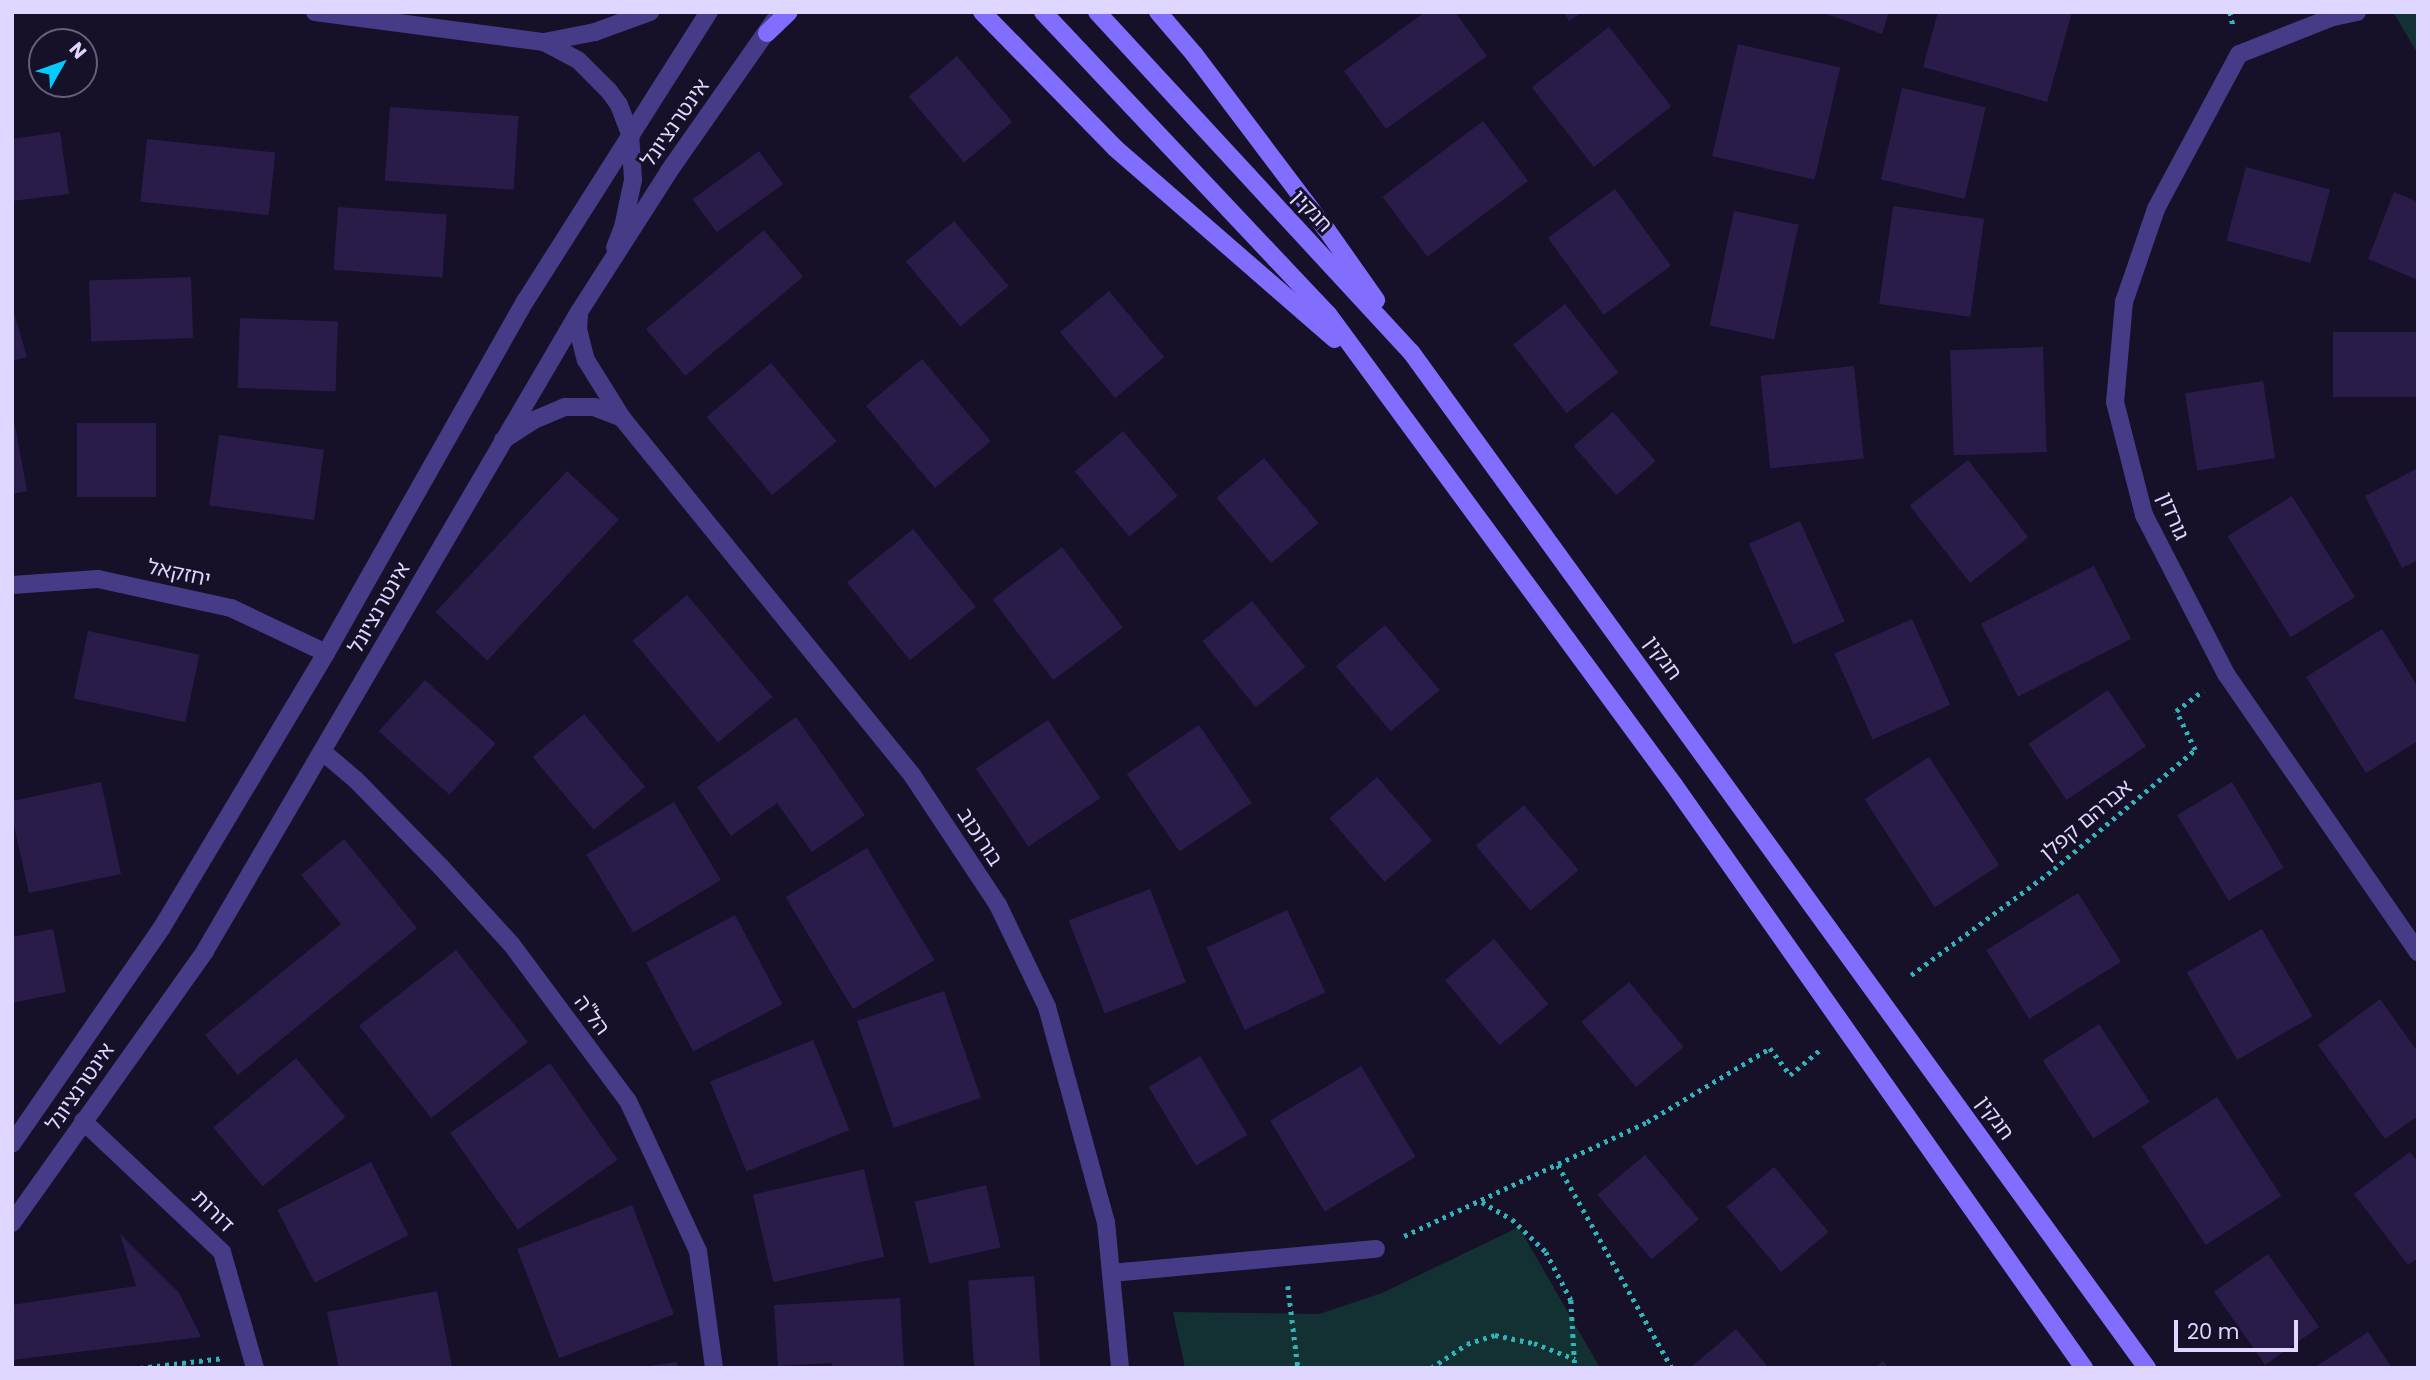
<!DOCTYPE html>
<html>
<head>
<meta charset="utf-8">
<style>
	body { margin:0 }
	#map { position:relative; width:2430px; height:1380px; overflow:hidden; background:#161028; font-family:Poppins,"Noto Sans Hebrew",sans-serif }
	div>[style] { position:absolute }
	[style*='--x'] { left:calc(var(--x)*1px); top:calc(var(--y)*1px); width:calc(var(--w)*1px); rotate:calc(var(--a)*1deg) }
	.green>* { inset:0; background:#133032 }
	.building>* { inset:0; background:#2a1c49; transform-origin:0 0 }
	.path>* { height:4.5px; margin-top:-2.25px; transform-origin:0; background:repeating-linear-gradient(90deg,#30b3b9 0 3.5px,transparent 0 8.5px) }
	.service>* { height:18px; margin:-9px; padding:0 9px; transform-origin:9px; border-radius:9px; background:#463b86 }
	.minor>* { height:18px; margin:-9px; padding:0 9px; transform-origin:9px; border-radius:9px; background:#463b86 }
	.tertiary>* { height:18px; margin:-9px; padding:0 9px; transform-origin:9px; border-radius:9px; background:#463b86 }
	.secondary>* { height:18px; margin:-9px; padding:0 9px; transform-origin:9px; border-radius:9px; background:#816eff }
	span { translate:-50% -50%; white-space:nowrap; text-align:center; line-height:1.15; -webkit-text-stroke:6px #161028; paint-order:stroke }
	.street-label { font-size:21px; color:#dfd7ff }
	.frame { position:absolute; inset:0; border:14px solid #dfd7ff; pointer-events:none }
	.north { position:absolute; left:28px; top:28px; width:70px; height:70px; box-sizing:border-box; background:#161028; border:2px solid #66607e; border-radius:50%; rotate:50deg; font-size:19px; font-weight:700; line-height:28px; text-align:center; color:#dfd7ff }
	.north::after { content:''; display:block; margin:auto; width:24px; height:32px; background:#03cbfe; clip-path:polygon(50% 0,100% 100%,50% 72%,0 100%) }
	.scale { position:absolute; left:2174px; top:1320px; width:124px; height:32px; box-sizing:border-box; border:4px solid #dfd7ff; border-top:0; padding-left:9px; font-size:21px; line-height:24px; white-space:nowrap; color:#dfd7ff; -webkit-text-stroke:5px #161028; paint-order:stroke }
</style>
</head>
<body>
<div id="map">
	<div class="green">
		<i style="clip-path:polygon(2393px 12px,2418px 12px,2418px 54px)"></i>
		<i style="clip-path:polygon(1519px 1227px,1600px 1368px,1185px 1368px,1173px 1312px,1319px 1314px,1382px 1293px)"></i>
	</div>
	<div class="building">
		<i style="clip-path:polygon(1425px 12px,1455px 12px,1487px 56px,1386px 129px,1344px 71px)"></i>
		<i style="clip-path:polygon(1564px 12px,1583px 12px,1569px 21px)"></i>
		<i style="clip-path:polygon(1821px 12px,1889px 12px,1882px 34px)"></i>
		<i style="clip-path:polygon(1938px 12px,2072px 12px,2047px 102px,1923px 67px)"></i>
		<i style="left:1609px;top:27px;width:101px;height:98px;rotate:52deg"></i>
		<i style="left:1738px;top:44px;width:105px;height:115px;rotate:13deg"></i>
		<i style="left:957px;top:56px;width:86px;height:63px;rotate:50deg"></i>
		<i style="left:1902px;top:88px;width:86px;height:94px;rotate:13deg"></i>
		<i style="left:390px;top:107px;width:129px;height:74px;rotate:4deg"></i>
		<i style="left:1483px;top:121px;width:75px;height:126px;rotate:53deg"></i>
		<i style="clip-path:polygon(60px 132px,69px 194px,12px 201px,12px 139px)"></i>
		<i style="left:147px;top:139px;width:129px;height:63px;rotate:6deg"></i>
		<i style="left:759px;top:151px;width:41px;height:82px;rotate:54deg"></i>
		<i style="left:2246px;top:167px;width:87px;height:76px;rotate:15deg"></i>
		<i style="left:1615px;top:189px;width:95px;height:83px;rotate:54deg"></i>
		<i style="clip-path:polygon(2394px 192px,2418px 202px,2418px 280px,2368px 259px)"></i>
		<i style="left:1893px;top:206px;width:92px;height:99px;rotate:8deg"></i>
		<i style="left:338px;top:207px;width:109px;height:63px;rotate:4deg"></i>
		<i style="left:1734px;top:211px;width:66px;height:117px;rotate:12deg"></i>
		<i style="left:954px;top:221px;width:85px;height:63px;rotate:50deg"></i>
		<i style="left:764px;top:230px;width:61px;height:154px;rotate:50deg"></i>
		<i style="left:191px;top:277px;width:61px;height:102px;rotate:88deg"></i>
		<i style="left:1109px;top:291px;width:86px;height:64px;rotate:50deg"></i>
		<i style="left:1565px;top:304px;width:87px;height:66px;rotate:52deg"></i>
		<i style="clip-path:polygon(12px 306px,27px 357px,12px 361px)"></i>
		<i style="left:240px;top:318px;width:98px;height:70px;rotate:2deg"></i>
		<i style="left:2418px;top:332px;width:65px;height:85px;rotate:90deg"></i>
		<i style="left:2043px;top:347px;width:105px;height:93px;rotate:88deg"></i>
		<i style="left:922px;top:359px;width:107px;height:73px;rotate:50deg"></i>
		<i style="left:771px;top:363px;width:102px;height:84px;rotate:50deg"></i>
		<i style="left:1854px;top:366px;width:93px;height:94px;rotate:84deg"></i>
		<i style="left:2263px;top:381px;width:78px;height:79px;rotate:81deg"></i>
		<i style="left:1613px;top:412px;width:65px;height:52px;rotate:49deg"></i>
		<i style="left:77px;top:423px;width:79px;height:74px"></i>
		<i style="clip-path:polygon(15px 425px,27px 491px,12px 494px,12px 426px)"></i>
		<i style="left:1123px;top:431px;width:85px;height:63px;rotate:50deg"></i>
		<i style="left:219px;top:435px;width:106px;height:71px;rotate:8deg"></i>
		<i style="left:1264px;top:458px;width:85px;height:62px;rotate:50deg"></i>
		<i style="left:1968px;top:460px;width:98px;height:74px;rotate:52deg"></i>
		<i style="clip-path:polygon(2418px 468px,2418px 560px,2402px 568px,2365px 496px)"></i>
		<i style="left:567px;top:471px;width:71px;height:193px;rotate:43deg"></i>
		<i style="left:2292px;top:496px;width:119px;height:76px;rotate:58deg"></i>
		<i style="left:1800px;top:521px;width:110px;height:56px;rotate:66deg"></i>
		<i style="left:913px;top:529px;width:100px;height:85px;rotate:51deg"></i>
		<i style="left:1062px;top:547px;width:101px;height:87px;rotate:53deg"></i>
		<i style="left:2094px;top:566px;width:82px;height:127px;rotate:63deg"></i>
		<i style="left:687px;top:595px;width:133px;height:71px;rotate:50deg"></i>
		<i style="left:1252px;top:601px;width:85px;height:64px;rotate:51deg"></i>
		<i style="left:1912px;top:619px;width:94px;height:85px;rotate:66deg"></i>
		<i style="left:1385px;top:625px;width:85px;height:64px;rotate:50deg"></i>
		<i style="clip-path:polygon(2382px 629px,2418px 687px,2418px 741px,2366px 773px,2306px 677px)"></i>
		<i style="left:88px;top:631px;width:114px;height:69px;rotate:12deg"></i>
		<i style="left:425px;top:680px;width:95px;height:69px;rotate:42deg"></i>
		<i style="left:2108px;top:690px;width:68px;height:96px;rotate:56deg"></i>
		<i style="left:584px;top:714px;width:95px;height:67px;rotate:50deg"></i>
		<i style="clip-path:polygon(796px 717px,865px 815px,812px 852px,777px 803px,731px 836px,697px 787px)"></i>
		<i style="left:1048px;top:720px;width:94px;height:87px;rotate:56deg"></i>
		<i style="left:1199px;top:725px;width:94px;height:87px;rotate:56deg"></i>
		<i style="left:1929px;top:757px;width:129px;height:77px;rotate:57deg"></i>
		<i style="left:1377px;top:777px;width:84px;height:63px;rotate:49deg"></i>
		<i style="clip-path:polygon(101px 782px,121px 874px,29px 893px,12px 817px,12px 801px)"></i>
		<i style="left:2232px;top:782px;width:100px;height:64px;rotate:59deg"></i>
		<i style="left:674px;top:802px;width:91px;height:102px;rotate:59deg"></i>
		<i style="left:1524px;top:805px;width:85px;height:63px;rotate:50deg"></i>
		<i style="clip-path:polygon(344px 839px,417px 928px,238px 1075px,205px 1035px,341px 924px,301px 875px)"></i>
		<i style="left:867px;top:848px;width:131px;height:95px;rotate:59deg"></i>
		<i style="left:1150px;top:889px;width:100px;height:87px;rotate:69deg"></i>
		<i style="left:2078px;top:893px;width:81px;height:108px;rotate:58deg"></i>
		<i style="left:1287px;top:910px;width:91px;height:89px;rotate:65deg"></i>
		<i style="left:735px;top:915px;width:101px;height:101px;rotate:62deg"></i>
		<i style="clip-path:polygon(53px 929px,66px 992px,12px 1003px,12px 937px)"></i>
		<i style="left:2262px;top:929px;width:101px;height:87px;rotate:60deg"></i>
		<i style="left:1494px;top:939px;width:85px;height:64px;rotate:50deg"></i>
		<i style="left:456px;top:950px;width:117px;height:123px;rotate:52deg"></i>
		<i style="left:1629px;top:982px;width:85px;height:62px;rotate:50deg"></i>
		<i style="left:944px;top:991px;width:113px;height:92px;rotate:71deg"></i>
		<i style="clip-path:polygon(2380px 999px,2418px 1052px,2418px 1116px,2385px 1139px,2318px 1045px)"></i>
		<i style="left:2099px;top:1024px;width:93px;height:67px;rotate:57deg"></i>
		<i style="left:813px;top:1040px;width:97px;height:111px;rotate:68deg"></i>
		<i style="left:1200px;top:1056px;width:92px;height:60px;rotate:59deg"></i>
		<i style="left:296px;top:1058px;width:77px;height:108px;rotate:50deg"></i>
		<i style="left:550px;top:1063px;width:118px;height:122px;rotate:55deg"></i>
		<i style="left:1361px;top:1066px;width:106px;height:106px;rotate:59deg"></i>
		<i style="left:2217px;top:1097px;width:118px;height:90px;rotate:57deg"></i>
		<i style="clip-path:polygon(2410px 1152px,2418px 1162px,2418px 1258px,2408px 1265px,2354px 1194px)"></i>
		<i style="left:1645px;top:1155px;width:84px;height:62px;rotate:50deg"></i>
		<i style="left:371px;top:1162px;width:82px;height:105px;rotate:63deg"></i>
		<i style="left:1774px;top:1167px;width:85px;height:62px;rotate:50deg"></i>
		<i style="left:864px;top:1169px;width:90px;height:114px;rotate:77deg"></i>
		<i style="left:986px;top:1185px;width:64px;height:73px;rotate:77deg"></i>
		<i style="left:632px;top:1205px;width:117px;height:123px;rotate:69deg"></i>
		<i style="clip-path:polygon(120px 1234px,179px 1293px,201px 1337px,12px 1360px,12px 1305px,136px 1286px)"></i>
		<i style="left:2268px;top:1254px;width:89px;height:66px;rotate:55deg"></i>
		<i style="left:1034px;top:1276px;width:92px;height:66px;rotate:86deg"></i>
		<i style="clip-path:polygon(437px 1291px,452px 1367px,339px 1368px,327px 1312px)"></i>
		<i style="clip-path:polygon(900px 1298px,904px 1368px,832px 1368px,832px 1363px,778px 1366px,774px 1305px)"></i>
		<i style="clip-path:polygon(1736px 1329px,1769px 1368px,1690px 1368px)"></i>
		<i style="clip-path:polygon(2368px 1332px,2392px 1368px,2314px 1368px)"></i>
		<i style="clip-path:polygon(1883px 1361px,1889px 1368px,1875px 1368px)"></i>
		<i style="clip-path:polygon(677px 1362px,678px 1368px,649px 1368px,649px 1366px)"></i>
	</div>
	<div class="path">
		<i style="--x:2230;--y:12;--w:13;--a:77"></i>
		<i style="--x:1911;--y:975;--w:178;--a:-36.5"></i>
		<i style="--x:2054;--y:869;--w:185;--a:-40.2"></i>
		<i style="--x:2195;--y:750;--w:43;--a:-116"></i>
		<i style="--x:2176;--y:711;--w:34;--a:-37"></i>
		<i style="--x:1558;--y:1165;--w:233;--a:60.7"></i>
		<i style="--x:1482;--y:1202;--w:34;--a:30"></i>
		<i style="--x:1512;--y:1219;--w:47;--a:44.1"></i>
		<i style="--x:1546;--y:1252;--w:54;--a:62.5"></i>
		<i style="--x:1571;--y:1300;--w:68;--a:86.6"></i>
		<i style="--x:1404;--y:1236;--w:268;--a:-25.1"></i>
		<i style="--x:1647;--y:1122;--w:144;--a:-31"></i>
		<i style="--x:1770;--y:1048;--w:34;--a:53"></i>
		<i style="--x:1790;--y:1075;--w:39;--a:-40"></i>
		<i style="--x:1288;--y:1286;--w:83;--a:83"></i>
		<i style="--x:140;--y:1368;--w:84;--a:-6.9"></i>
		<i style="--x:1431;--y:1368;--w:43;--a:-33.7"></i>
		<i style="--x:1467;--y:1344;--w:29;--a:-18"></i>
		<i style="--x:1495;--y:1335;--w:40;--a:12"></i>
		<i style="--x:1534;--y:1343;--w:44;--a:21.3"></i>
	</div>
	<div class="service">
		<i style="--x:1111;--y:1273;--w:266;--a:-5.2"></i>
	</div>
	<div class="minor">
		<i style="--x:315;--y:12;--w:231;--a:7.5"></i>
		<i style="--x:544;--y:42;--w:38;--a:28"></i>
		<i style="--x:578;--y:60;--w:44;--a:45"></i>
		<i style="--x:609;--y:91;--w:17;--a:54"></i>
		<i style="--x:619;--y:105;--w:30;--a:69"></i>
		<i style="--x:630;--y:133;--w:47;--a:86.3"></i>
		<i style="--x:633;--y:180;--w:48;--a:102"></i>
		<i style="--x:623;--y:227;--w:22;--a:111"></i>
		<i style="--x:2357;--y:12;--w:25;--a:168"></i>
		<i style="--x:2333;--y:17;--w:101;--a:158.5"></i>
		<i style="--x:2239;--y:54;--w:176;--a:118.2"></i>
		<i style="--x:2156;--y:209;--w:98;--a:109"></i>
		<i style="--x:2124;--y:302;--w:100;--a:95.1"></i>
		<i style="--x:2115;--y:402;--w:117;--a:75.6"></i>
		<i style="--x:2144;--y:515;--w:179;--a:62.7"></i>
		<i style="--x:2226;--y:674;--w:338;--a:55.4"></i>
		<i style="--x:579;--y:312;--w:17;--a:93"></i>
		<i style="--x:578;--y:329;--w:32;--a:76"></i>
		<i style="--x:586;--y:360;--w:68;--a:58.2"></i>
		<i style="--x:622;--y:418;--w:460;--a:50.9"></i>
		<i style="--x:912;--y:775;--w:156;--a:56.5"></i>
		<i style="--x:998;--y:905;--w:113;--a:64.3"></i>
		<i style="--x:1047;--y:1007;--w:223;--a:74.7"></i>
		<i style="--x:1106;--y:1222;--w:147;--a:84.5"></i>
		<i style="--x:503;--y:440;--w:37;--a:-33"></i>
		<i style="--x:534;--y:420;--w:34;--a:-23"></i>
		<i style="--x:565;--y:407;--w:29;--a:0"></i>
		<i style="--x:594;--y:407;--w:30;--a:21"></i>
		<i style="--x:12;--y:585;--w:86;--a:-4"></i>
		<i style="--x:98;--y:579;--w:136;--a:12.3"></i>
		<i style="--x:231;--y:608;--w:105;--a:25.3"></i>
		<i style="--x:323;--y:752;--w:43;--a:40.3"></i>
		<i style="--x:356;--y:780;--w:122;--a:45.7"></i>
		<i style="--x:441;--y:867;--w:105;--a:47.7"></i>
		<i style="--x:512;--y:945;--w:194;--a:53.4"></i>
		<i style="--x:628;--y:1101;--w:166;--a:65"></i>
		<i style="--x:698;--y:1251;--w:118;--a:82.2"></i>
		<i style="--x:83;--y:1121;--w:191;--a:43.3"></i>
		<i style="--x:222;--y:1252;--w:121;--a:74.1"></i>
	</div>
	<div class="tertiary">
		<i style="--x:544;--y:42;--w:52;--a:-11.1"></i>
		<i style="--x:595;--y:32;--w:59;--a:-20"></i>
		<i style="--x:12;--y:1144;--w:262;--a:-55.3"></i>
		<i style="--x:161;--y:929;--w:322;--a:-59.1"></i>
		<i style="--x:326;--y:653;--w:406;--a:-60.5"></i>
		<i style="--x:526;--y:300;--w:341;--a:-57.6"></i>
		<i style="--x:12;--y:1223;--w:334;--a:-54.6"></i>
		<i style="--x:205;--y:951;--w:740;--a:-59.66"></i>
		<i style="--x:579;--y:312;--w:167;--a:-57.4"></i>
		<i style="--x:669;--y:171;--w:183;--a:-55"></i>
	</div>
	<div class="secondary">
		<i style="--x:982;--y:12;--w:190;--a:45.6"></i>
		<i style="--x:1115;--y:148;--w:291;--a:41"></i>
		<i style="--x:1043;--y:12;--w:415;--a:46.7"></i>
		<i style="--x:1328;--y:314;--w:584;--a:53.7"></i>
		<i style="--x:1674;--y:785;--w:713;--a:54.88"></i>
		<i style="--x:1097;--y:12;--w:463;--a:47.3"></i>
		<i style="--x:1411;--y:352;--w:1255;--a:54.08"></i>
		<i style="--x:1158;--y:12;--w:55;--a:49.4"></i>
		<i style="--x:1194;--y:54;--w:219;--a:53"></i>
		<i style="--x:1326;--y:229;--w:87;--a:54.8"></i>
		<i style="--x:767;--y:33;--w:30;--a:-44"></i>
	</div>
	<div class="street-label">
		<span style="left:675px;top:123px;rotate:-55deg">אינטרנציונל</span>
		<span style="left:1312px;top:211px;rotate:47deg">חנקין</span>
		<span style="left:2173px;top:516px;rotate:67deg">גורדון</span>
		<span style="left:179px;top:573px;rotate:12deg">יחזקאל</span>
		<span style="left:379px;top:608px;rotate:-60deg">אינטרנציונל</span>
		<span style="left:1663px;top:658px;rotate:54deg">חנקין</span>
		<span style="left:2086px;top:820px;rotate:-40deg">אברהם קפלן</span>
		<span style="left:980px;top:837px;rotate:57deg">בורוכוב</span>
		<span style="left:592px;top:1015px;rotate:53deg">הל"ה</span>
		<span style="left:80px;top:1087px;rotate:-55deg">אינטרנציונל</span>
		<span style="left:1995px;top:1118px;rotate:54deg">חנקין</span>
		<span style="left:213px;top:1211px;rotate:45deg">דורות</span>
	</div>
	<div class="frame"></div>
	<div class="north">N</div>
	<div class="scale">20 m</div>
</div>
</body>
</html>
